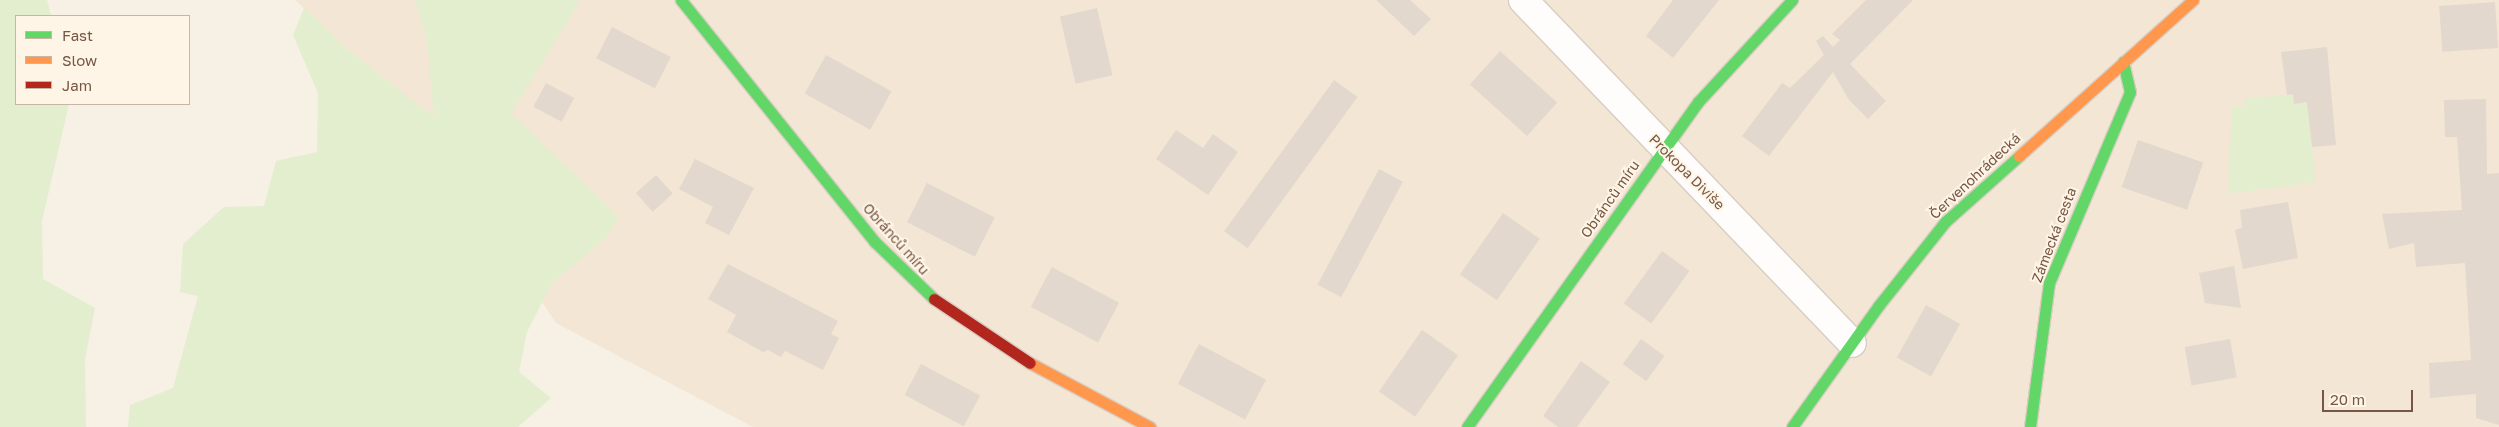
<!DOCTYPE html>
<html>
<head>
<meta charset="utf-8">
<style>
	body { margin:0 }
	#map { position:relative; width:2499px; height:427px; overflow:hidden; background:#f7f0e5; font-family:"Golos Text",sans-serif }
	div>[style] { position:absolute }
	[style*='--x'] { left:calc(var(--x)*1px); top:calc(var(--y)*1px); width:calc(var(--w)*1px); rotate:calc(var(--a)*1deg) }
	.residential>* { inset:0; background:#f3e6d4 }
	.green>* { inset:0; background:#e2eece }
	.building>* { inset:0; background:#e3d8cd; transform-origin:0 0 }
	.roads { filter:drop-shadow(1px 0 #d8cdc3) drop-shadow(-1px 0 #d8cdc3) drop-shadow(0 1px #d8cdc3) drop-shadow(0 -1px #d8cdc3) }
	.street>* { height:28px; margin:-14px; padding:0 14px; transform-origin:14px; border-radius:14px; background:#fefdfb }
	.fast>* { height:11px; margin:-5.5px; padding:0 5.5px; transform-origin:5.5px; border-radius:5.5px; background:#63d668 }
	.slow>* { height:11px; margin:-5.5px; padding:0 5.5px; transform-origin:5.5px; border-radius:5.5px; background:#ff974d }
	.jam>* { height:11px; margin:-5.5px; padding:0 5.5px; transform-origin:5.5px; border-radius:5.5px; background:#b3261e }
	span { translate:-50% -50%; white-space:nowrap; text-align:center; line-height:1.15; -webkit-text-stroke:4px #fff5e6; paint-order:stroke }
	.street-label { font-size:14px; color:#765644 }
	.legend { position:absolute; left:15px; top:15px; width:175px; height:90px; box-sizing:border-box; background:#fff5e6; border:1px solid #c8b5a5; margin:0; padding:6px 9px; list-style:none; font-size:15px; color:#765644 }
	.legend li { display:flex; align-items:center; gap:10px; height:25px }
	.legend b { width:25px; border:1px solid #c8b5a5 }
	.scale { position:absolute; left:2322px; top:390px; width:91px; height:22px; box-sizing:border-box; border:2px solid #765644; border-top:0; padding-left:6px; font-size:15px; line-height:18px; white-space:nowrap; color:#765644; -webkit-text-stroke:4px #fff5e6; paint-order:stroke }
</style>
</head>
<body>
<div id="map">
	<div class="residential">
		<i style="clip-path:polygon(295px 0,2499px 0,2499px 427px,753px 427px,556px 323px,402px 93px,346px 48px)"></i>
	</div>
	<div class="green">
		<i style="clip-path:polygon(0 0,47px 0,51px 16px,16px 16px,16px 104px,69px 104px,42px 221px,43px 279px,95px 308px,85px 359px,86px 427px,0 427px)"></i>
		<i style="clip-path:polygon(415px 0,575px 0,579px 3px,511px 113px,619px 217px,604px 240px,552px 283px,527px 332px,519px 372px,551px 398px,518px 427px,128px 427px,130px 405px,173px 388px,198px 296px,180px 292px,183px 244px,224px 207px,264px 206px,276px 161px,317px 152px,318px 93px,293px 35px,304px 8px,346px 48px,434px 117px,427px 40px)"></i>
		<i style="clip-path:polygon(2293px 94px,2294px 103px,2308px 103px,2315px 182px,2228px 194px,2232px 106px,2244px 107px,2244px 99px)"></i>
	</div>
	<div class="building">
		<i style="clip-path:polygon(1376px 0,1410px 0,1431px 19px,1414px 36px)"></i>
		<i style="clip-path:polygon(1673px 0,1719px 0,1673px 58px,1646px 36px)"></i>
		<i style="clip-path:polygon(1866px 0,1913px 0,1850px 64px,1886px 101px,1868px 119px,1849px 100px,1833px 72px,1769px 156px,1742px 136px,1782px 83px,1790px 88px,1824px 55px,1816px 41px,1823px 36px,1833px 47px,1840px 40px,1832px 34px)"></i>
		<i style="left:2495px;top:2px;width:46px;height:56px;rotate:86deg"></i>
		<i style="left:1097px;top:8px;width:69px;height:38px;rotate:77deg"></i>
		<i style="left:612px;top:27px;width:66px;height:35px;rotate:27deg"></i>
		<i style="clip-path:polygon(2327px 47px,2336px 145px,2312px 147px,2307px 102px,2294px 104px,2293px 94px,2287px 95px,2281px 52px)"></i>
		<i style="left:1500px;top:51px;width:77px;height:45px;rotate:42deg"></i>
		<i style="left:826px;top:55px;width:75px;height:44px;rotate:29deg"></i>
		<i style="left:1334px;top:80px;width:29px;height:187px;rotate:36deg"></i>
		<i style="left:546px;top:83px;width:32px;height:27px;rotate:28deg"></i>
		<i style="clip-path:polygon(2486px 99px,2487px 174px,2499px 173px,2499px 425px,2476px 418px,2476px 394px,2430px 398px,2429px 363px,2471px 360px,2465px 263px,2416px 267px,2414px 243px,2389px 249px,2382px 214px,2462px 210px,2457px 137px,2445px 137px,2444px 100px)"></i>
		<i style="clip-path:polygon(1176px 130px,1203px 148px,1213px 134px,1238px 152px,1208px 195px,1156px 159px)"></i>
		<i style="left:2138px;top:140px;width:69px;height:50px;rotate:19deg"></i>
		<i style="clip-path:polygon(695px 159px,754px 188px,729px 235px,705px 223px,713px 207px,679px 189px)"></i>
		<i style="left:1379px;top:169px;width:27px;height:131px;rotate:28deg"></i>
		<i style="left:656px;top:175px;width:25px;height:27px;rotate:48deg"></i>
		<i style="left:927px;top:183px;width:76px;height:44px;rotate:27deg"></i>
		<i style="clip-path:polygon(2288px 202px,2298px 258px,2243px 269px,2235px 230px,2242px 228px,2240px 210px)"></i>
		<i style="left:1503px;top:213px;width:45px;height:75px;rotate:35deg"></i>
		<i style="left:1662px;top:251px;width:34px;height:65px;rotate:36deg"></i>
		<i style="clip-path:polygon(728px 264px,838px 321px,831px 334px,839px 338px,823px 370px,785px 351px,781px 357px,768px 350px,763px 352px,727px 332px,736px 315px,708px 299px)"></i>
		<i style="clip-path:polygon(2234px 266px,2241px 308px,2205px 303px,2199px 273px)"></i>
		<i style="left:1052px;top:267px;width:76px;height:45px;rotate:28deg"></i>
		<i style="left:1926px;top:305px;width:39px;height:60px;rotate:29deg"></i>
		<i style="left:1422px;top:330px;width:44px;height:75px;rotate:35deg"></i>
		<i style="left:1641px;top:339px;width:29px;height:31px;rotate:36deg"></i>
		<i style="left:2230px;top:339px;width:39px;height:46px;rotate:80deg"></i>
		<i style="left:1199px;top:344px;width:76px;height:45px;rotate:28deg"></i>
		<i style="clip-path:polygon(1581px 361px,1610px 382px,1577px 427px,1558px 427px,1543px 416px)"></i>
		<i style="left:921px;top:364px;width:67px;height:35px;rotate:28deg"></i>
	</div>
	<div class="roads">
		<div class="street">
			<i style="--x:1523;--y:0;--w:475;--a:46.2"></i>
		</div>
		<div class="fast">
			<i style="--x:681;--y:0;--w:310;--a:51.3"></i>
			<i style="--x:875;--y:242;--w:82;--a:44"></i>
			<i style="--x:1467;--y:427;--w:399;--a:-54.6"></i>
			<i style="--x:1698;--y:102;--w:139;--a:-47.3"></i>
			<i style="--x:1792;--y:427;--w:150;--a:-54.5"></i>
			<i style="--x:1879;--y:305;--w:106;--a:-51.5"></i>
			<i style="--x:1945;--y:222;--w:99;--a:-41.7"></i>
			<i style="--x:2030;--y:427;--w:145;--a:-82.5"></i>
			<i style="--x:2049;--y:283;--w:207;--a:-67"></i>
			<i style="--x:2130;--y:92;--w:31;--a:-103"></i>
		</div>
		<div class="slow">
			<i style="--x:2019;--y:156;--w:234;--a:-41.9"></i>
			<i style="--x:1030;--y:363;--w:136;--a:28.1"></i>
		</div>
		<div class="jam">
			<i style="--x:934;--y:299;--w:115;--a:33.7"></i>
		</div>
	</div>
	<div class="street-label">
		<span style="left:1687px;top:172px;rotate:45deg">Prokopa Diviše</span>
		<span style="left:1975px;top:176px;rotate:-43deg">Červenohrádecká</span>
		<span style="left:1610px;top:199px;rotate:-55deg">Obránců míru</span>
		<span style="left:2054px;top:235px;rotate:-69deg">Zámecká cesta</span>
		<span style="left:896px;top:239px;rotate:48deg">Obránců míru</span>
	</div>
	<ul class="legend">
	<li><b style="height:6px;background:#63d668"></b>Fast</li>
	<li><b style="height:6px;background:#ff974d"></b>Slow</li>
	<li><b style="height:6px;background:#b3261e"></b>Jam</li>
	</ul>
	<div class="scale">20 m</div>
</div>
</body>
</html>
